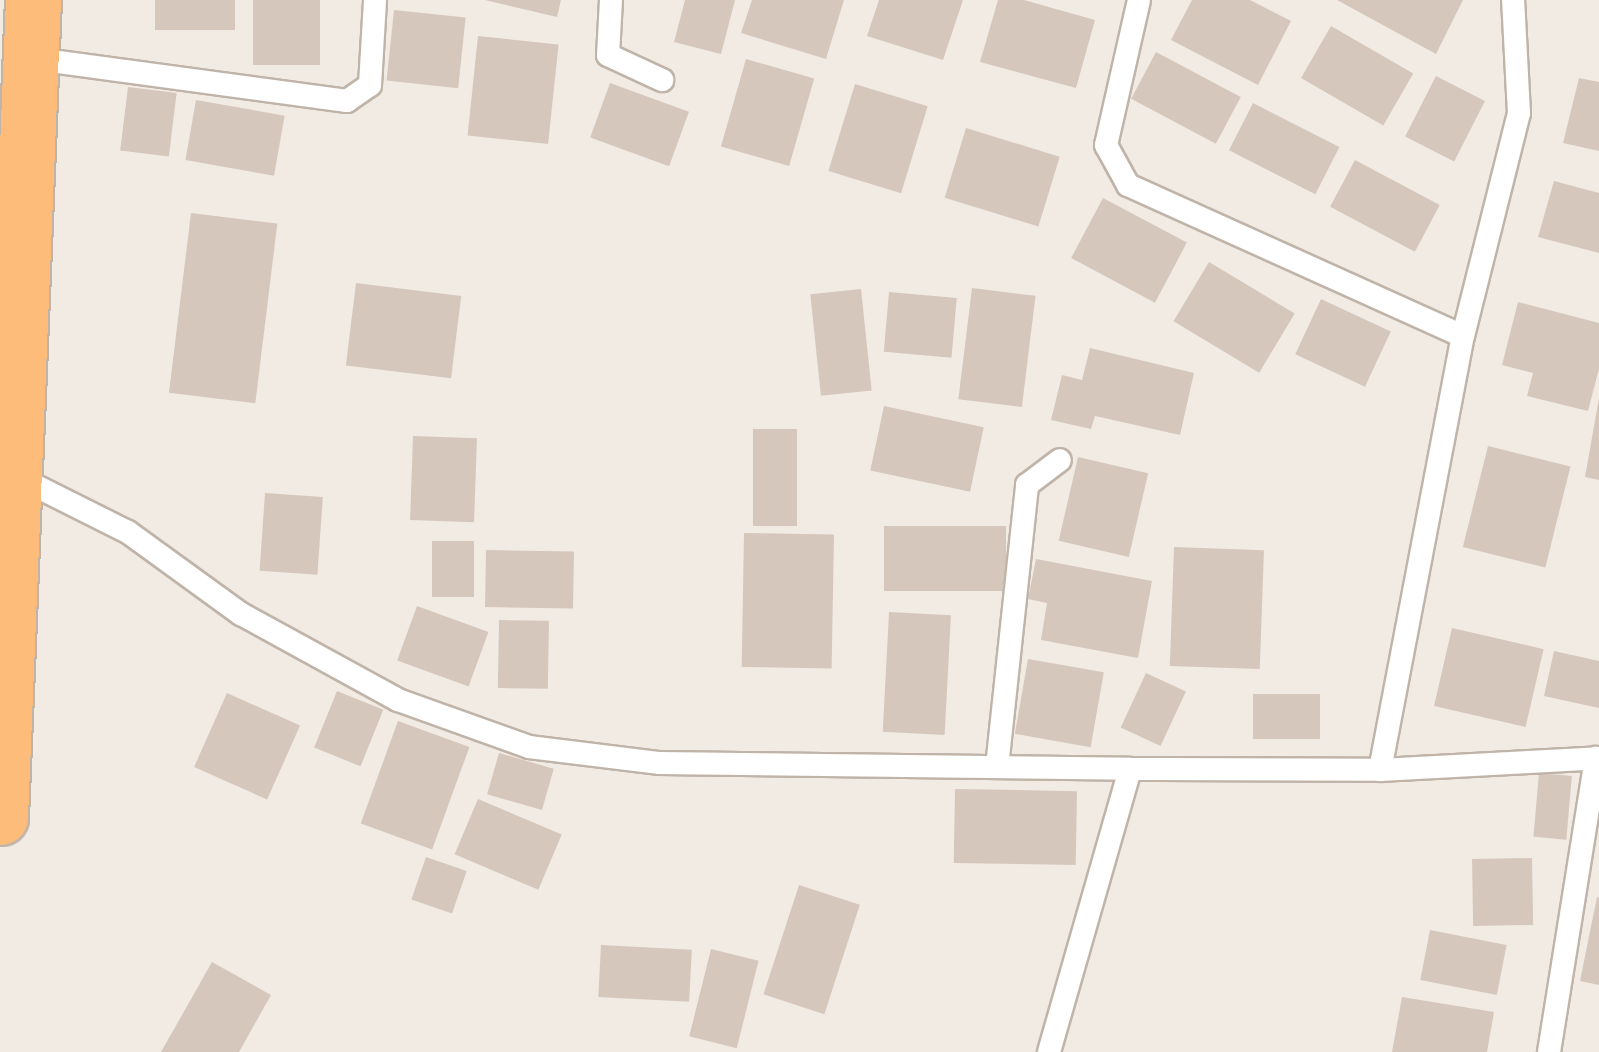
<!DOCTYPE html>
<html>
<head>
<meta charset="utf-8">
<style>
	body { margin:0 }
	#map { position:relative; width:1599px; height:1052px; overflow:hidden; background:#f2ebe4; font-family:"Nunito Sans",sans-serif }
	div>[style] { position:absolute }
	[style*='--x'] { left:calc(var(--x)*1px); top:calc(var(--y)*1px); width:calc(var(--w)*1px); rotate:calc(var(--a)*1deg) }
	.building>* { inset:0; background:#d6c7bc; transform-origin:0 0 }
	.roads { filter:drop-shadow(2px 0 #c0b4a9) drop-shadow(-2px 0 #c0b4a9) drop-shadow(0 2px #c0b4a9) drop-shadow(0 -2px #c0b4a9) }
	.service>* { height:22px; margin:-11px; padding:0 11px; transform-origin:11px; border-radius:11px; background:#fff }
	.trunk>* { height:55px; margin:-27.5px; padding:0 27.5px; transform-origin:27.5px; border-radius:27.5px; background:#febc7a }
	span { translate:-50% -50%; white-space:nowrap; text-align:center; line-height:1.15; -webkit-text-stroke:10px #fff; paint-order:stroke }
</style>
</head>
<body>
<div id="map">
	<div class="building">
		<i style="left:155px;top:0;width:80px;height:30px"></i>
		<i style="left:253px;top:0;width:67px;height:65px"></i>
		<i style="clip-path:polygon(485px 0,561px 0,557px 17px)"></i>
		<i style="clip-path:polygon(685px 0,735px 0,721px 54px,674px 42px)"></i>
		<i style="clip-path:polygon(752px 0,844px 0,826px 59px,741px 33px)"></i>
		<i style="clip-path:polygon(879px 0,963px 0,943px 60px,867px 36px)"></i>
		<i style="clip-path:polygon(998px 0,1024px 0,1095px 20px,1076px 88px,980px 62px)"></i>
		<i style="clip-path:polygon(1192px 0,1250px 0,1291px 21px,1258px 85px,1171px 40px)"></i>
		<i style="clip-path:polygon(1337px 0,1463px 0,1436px 54px)"></i>
		<i style="left:394px;top:10px;width:72px;height:71px;rotate:6deg"></i>
		<i style="left:1331px;top:26px;width:95px;height:60px;rotate:30deg"></i>
		<i style="left:478px;top:36px;width:81px;height:100px;rotate:6deg"></i>
		<i style="left:1156px;top:52px;width:96px;height:53px;rotate:28deg"></i>
		<i style="left:746px;top:59px;width:71px;height:91px;rotate:16deg"></i>
		<i style="left:1436px;top:76px;width:55px;height:68px;rotate:27deg"></i>
		<i style="clip-path:polygon(1579px 78px,1599px 82px,1599px 151px,1563px 143px)"></i>
		<i style="left:610px;top:83px;width:84px;height:58px;rotate:20deg"></i>
		<i style="left:855px;top:84px;width:76px;height:91px;rotate:17deg"></i>
		<i style="left:128px;top:87px;width:49px;height:64px;rotate:7deg"></i>
		<i style="left:196px;top:100px;width:90px;height:61px;rotate:10deg"></i>
		<i style="left:1253px;top:103px;width:97px;height:53px;rotate:27deg"></i>
		<i style="left:966px;top:128px;width:98px;height:73px;rotate:17deg"></i>
		<i style="left:1355px;top:160px;width:96px;height:53px;rotate:28deg"></i>
		<i style="clip-path:polygon(1554px 181px,1599px 193px,1599px 253px,1538px 237px)"></i>
		<i style="left:1103px;top:198px;width:95px;height:68px;rotate:28deg"></i>
		<i style="left:191px;top:213px;width:87px;height:181px;rotate:7deg"></i>
		<i style="left:1209px;top:262px;width:100px;height:69px;rotate:31deg"></i>
		<i style="left:356px;top:283px;width:106px;height:83px;rotate:7deg"></i>
		<i style="left:972px;top:288px;width:64px;height:112px;rotate:7deg"></i>
		<i style="left:861px;top:289px;width:102px;height:51px;rotate:84deg"></i>
		<i style="left:889px;top:292px;width:68px;height:60px;rotate:5deg"></i>
		<i style="left:1321px;top:299px;width:77px;height:61px;rotate:25deg"></i>
		<i style="clip-path:polygon(1518px 302px,1599px 323px,1599px 369px,1588px 411px,1527px 396px,1533px 373px,1502px 365px)"></i>
		<i style="clip-path:polygon(1090px 348px,1194px 373px,1180px 435px,1095px 416px,1091px 429px,1051px 420px,1062px 375px,1082px 380px)"></i>
		<i style="clip-path:polygon(1599px 398px,1599px 480px,1585px 477px)"></i>
		<i style="left:884px;top:406px;width:102px;height:66px;rotate:12deg"></i>
		<i style="left:753px;top:429px;width:44px;height:97px"></i>
		<i style="left:413px;top:436px;width:64px;height:84px;rotate:2deg"></i>
		<i style="left:1488px;top:446px;width:85px;height:104px;rotate:14deg"></i>
		<i style="left:1078px;top:457px;width:72px;height:86px;rotate:13deg"></i>
		<i style="left:265px;top:493px;width:58px;height:78px;rotate:4deg"></i>
		<i style="left:884px;top:526px;width:122px;height:65px"></i>
		<i style="left:744px;top:533px;width:90px;height:134px;rotate:1deg"></i>
		<i style="left:432px;top:541px;width:42px;height:56px"></i>
		<i style="left:1174px;top:547px;width:90px;height:119px;rotate:2deg"></i>
		<i style="left:486px;top:550px;width:88px;height:57px;rotate:1deg"></i>
		<i style="clip-path:polygon(1036px 559px,1152px 581px,1138px 658px,1041px 640px,1047px 603px,1028px 599px)"></i>
		<i style="left:417px;top:606px;width:76px;height:58px;rotate:20deg"></i>
		<i style="left:889px;top:612px;width:62px;height:120px;rotate:3deg"></i>
		<i style="left:499px;top:620px;width:50px;height:68px;rotate:1deg"></i>
		<i style="left:1452px;top:628px;width:94px;height:80px;rotate:13deg"></i>
		<i style="clip-path:polygon(1554px 651px,1599px 661px,1599px 708px,1544px 696px)"></i>
		<i style="left:1028px;top:659px;width:77px;height:76px;rotate:10deg"></i>
		<i style="left:1146px;top:673px;width:44px;height:60px;rotate:25deg"></i>
		<i style="left:337px;top:691px;width:50px;height:61px;rotate:22deg"></i>
		<i style="left:227px;top:693px;width:80px;height:81px;rotate:24deg"></i>
		<i style="left:1320px;top:694px;width:45px;height:67px;rotate:90deg"></i>
		<i style="left:398px;top:721px;width:76px;height:109px;rotate:20deg"></i>
		<i style="left:499px;top:753px;width:57px;height:43px;rotate:16deg"></i>
		<i style="left:1539px;top:773px;width:33px;height:64px;rotate:5deg"></i>
		<i style="left:955px;top:789px;width:122px;height:74px;rotate:1deg"></i>
		<i style="left:478px;top:799px;width:91px;height:60px;rotate:23deg"></i>
		<i style="left:426px;top:857px;width:43px;height:45px;rotate:19deg"></i>
		<i style="left:1532px;top:858px;width:67px;height:60px;rotate:89deg"></i>
		<i style="left:799px;top:885px;width:64px;height:115px;rotate:18deg"></i>
		<i style="clip-path:polygon(1597px 897px,1599px 898px,1599px 985px,1580px 981px)"></i>
		<i style="left:1430px;top:930px;width:78px;height:51px;rotate:11deg"></i>
		<i style="left:601px;top:945px;width:91px;height:52px;rotate:3deg"></i>
		<i style="left:711px;top:949px;width:49px;height:90px;rotate:14deg"></i>
		<i style="clip-path:polygon(212px 962px,271px 995px,239px 1052px,161px 1052px)"></i>
		<i style="clip-path:polygon(1402px 997px,1494px 1012px,1487px 1052px,1392px 1052px)"></i>
	</div>
	<div class="roads">
		<div class="service">
			<i style="--x:611;--y:0;--w:55;--a:93.1"></i>
			<i style="--x:608;--y:55;--w:60;--a:24.8"></i>
			<i style="--x:1139;--y:0;--w:149;--a:102.8"></i>
			<i style="--x:1106;--y:145;--w:46;--a:61.2"></i>
			<i style="--x:1128;--y:185;--w:367;--a:24.3"></i>
			<i style="--x:29;--y:58;--w:321;--a:7.7"></i>
			<i style="--x:347;--y:101;--w:28;--a:-35"></i>
			<i style="--x:370;--y:85;--w:85;--a:-86.6"></i>
			<i style="--x:14;--y:475;--w:127;--a:26.6"></i>
			<i style="--x:128;--y:532;--w:140;--a:36"></i>
			<i style="--x:241;--y:614;--w:179;--a:28.7"></i>
			<i style="--x:398;--y:700;--w:139;--a:19.7"></i>
			<i style="--x:529;--y:747;--w:132;--a:7"></i>
			<i style="--x:660;--y:763;--w:470;--a:0.7"></i>
			<i style="--x:1130;--y:769;--w:250;--a:0.2"></i>
			<i style="--x:1380;--y:770;--w:219;--a:-3.1"></i>
			<i style="--x:997;--y:767;--w:284;--a:-83.9"></i>
			<i style="--x:1027;--y:485;--w:41;--a:-37.1"></i>
			<i style="--x:1380;--y:770;--w:442;--a:-79.2"></i>
			<i style="--x:1463;--y:336;--w:230;--a:-75.9"></i>
			<i style="--x:1519;--y:113;--w:113;--a:-93"></i>
			<i style="--x:1049;--y:1052;--w:294;--a:-74"></i>
			<i style="--x:1549;--y:1052;--w:298;--a:-80.9"></i>
		</div>
		<div class="trunk">
			<i style="--x:0;--y:817;--w:818;--a:-87.69"></i>
		</div>
	</div>
</div>
</body>
</html>
